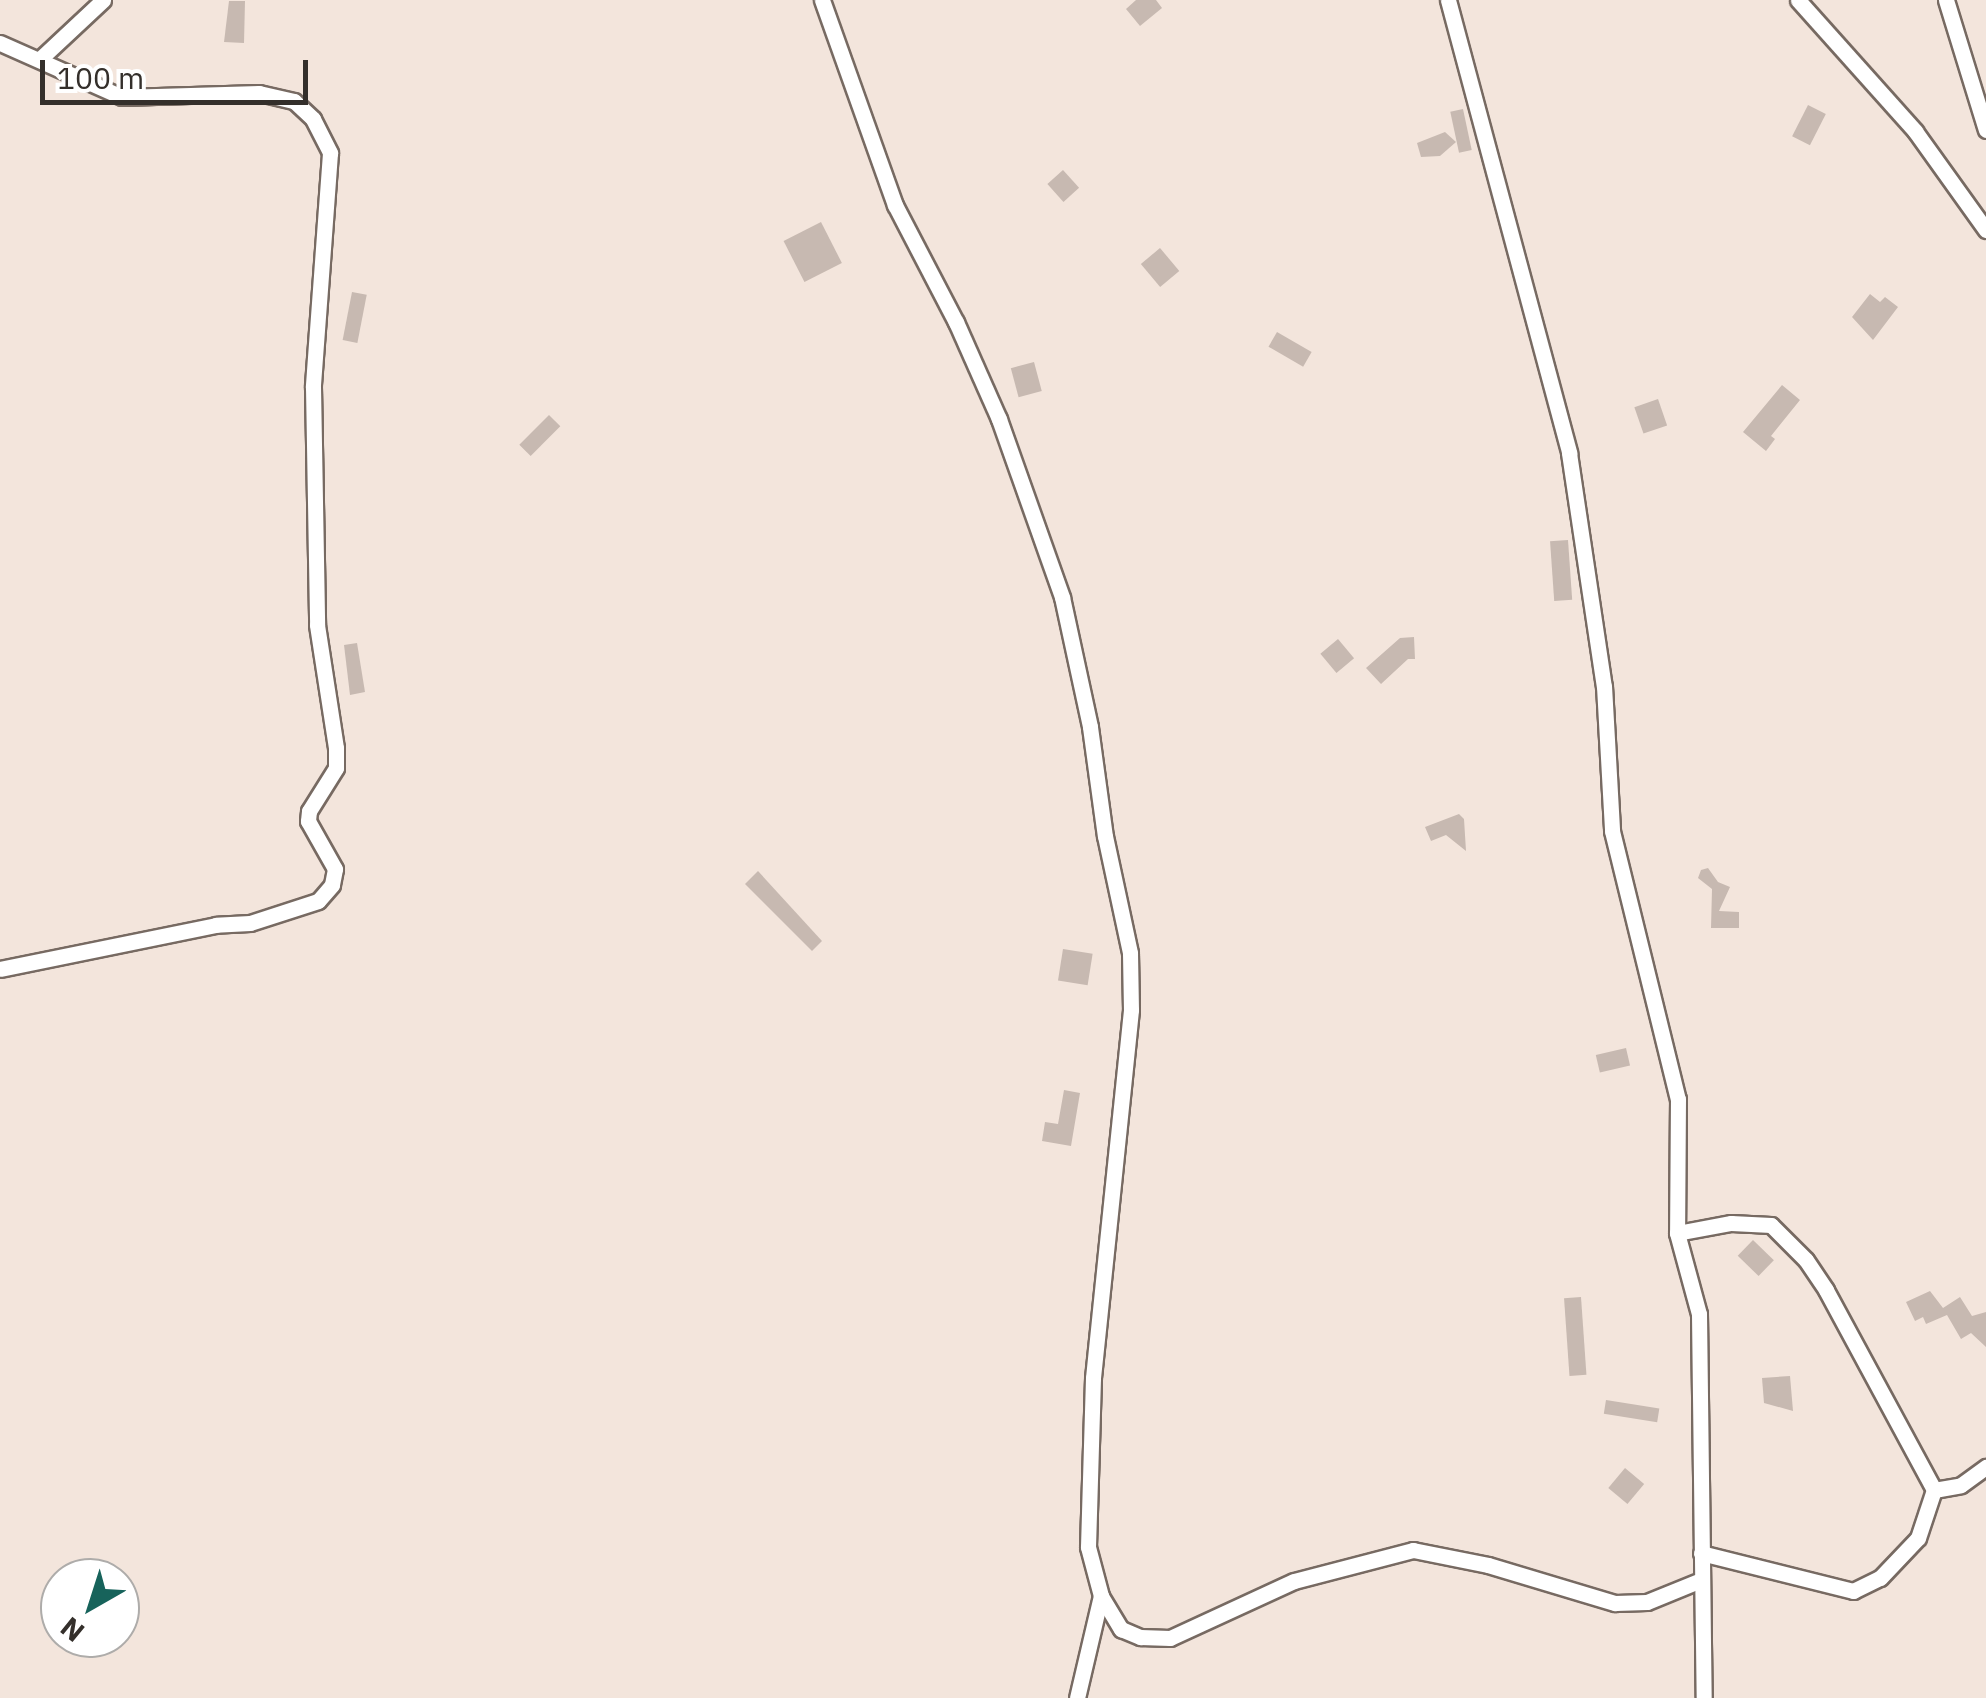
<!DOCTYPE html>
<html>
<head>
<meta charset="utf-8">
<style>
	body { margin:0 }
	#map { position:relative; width:1986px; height:1698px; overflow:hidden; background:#f3e5dc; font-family:"IBM Plex Sans",sans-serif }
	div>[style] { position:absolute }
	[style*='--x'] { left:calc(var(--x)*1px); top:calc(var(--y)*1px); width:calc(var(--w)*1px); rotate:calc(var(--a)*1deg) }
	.building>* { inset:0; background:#c7b9b1; transform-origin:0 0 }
	.roads { filter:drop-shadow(2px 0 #776a62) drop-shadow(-2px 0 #776a62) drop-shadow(0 2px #776a62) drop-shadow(0 -2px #776a62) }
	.street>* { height:15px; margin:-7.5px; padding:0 7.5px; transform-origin:7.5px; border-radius:7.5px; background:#fff }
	span { translate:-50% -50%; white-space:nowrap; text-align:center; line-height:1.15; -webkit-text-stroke:10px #fff; paint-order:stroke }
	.north { position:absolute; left:40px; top:1558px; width:100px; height:100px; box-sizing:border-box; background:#fff; border:2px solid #aeacaa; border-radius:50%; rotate:219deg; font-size:28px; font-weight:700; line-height:40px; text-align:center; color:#342f2b }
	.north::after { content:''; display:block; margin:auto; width:35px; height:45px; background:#17635b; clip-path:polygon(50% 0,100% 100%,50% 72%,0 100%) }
	.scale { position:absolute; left:40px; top:60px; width:268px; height:45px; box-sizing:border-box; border:5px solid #342f2b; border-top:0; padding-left:12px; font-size:30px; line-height:35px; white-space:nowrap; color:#342f2b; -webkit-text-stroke:8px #fff; paint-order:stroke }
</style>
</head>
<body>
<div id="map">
	<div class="building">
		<i style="clip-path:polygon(1136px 0,1156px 0,1162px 8px,1140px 26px,1126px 9px)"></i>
		<i style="clip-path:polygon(229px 1px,245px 1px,244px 43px,224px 42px)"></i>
		<i style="left:1808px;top:105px;width:20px;height:35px;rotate:27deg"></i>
		<i style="left:1463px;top:109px;width:42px;height:13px;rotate:78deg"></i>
		<i style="clip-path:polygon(1445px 132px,1456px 142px,1440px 156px,1421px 157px,1417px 143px)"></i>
		<i style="left:1063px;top:170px;width:24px;height:21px;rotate:48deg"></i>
		<i style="left:821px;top:222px;width:46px;height:42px;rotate:63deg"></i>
		<i style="left:1160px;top:248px;width:30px;height:25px;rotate:50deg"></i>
		<i style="left:352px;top:292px;width:15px;height:49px;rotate:11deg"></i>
		<i style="clip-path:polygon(1870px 294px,1880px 302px,1885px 297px,1898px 307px,1873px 340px,1852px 317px)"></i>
		<i style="left:1277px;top:332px;width:40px;height:17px;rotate:30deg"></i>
		<i style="left:1034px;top:362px;width:30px;height:24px;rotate:75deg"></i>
		<i style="clip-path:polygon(1782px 385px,1800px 400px,1771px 436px,1775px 439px,1766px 451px,1743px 432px)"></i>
		<i style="left:1658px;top:399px;width:28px;height:25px;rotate:71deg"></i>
		<i style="left:549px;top:415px;width:16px;height:42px;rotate:45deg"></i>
		<i style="left:1568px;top:540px;width:60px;height:18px;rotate:86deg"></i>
		<i style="clip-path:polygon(1414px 637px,1415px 659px,1408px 659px,1381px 684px,1366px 668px,1400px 638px)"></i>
		<i style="left:1338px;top:639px;width:25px;height:23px;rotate:50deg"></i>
		<i style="clip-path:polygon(357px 643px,365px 692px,350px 695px,344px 645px)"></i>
		<i style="clip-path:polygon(1459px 814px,1464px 819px,1466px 851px,1446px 835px,1431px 841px,1425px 827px)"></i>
		<i style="clip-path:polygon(1708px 868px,1718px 882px,1730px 887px,1719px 911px,1739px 912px,1739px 928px,1711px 928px,1712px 889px,1698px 878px,1701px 870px)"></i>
		<i style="clip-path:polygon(758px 871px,822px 941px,812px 951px,745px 884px)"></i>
		<i style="left:1063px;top:949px;width:30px;height:32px;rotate:9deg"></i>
		<i style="left:1626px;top:1048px;width:18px;height:31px;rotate:77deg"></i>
		<i style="clip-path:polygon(1064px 1090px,1080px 1093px,1071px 1146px,1042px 1141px,1045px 1122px,1058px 1124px)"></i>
		<i style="left:1753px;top:1240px;width:29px;height:22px;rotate:44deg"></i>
		<i style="clip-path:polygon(1930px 1291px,1943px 1308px,1960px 1297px,1972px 1316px,1986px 1312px,1986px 1347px,1971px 1333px,1961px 1339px,1947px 1315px,1926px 1324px,1923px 1317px,1915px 1321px,1906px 1302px)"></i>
		<i style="left:1581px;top:1297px;width:78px;height:17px;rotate:86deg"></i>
		<i style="clip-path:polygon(1790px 1376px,1793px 1411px,1764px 1403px,1762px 1378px)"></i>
		<i style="left:1606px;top:1400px;width:54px;height:14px;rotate:9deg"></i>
		<i style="left:1625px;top:1468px;width:25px;height:26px;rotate:40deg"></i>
	</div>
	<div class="roads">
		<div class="street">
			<i style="--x:822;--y:0;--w:218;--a:70.4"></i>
			<i style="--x:895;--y:205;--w:132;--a:62.5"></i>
			<i style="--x:956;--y:322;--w:106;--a:66.1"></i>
			<i style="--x:999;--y:419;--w:189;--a:70.5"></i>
			<i style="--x:1062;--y:597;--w:133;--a:77.8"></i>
			<i style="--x:1090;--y:727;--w:110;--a:82.2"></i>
			<i style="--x:1105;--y:836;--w:120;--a:77.9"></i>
			<i style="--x:1130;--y:953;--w:57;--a:89"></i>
			<i style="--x:1131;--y:1010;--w:370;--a:95.9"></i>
			<i style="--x:1093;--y:1378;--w:169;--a:91.7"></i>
			<i style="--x:1088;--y:1547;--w:51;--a:75.1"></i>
			<i style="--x:1101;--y:1596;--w:39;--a:59"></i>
			<i style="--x:1121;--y:1629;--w:21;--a:23"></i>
			<i style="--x:1140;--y:1637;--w:30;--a:2"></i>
			<i style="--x:1170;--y:1638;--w:136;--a:-24.7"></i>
			<i style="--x:1294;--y:1581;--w:123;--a:-14.6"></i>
			<i style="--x:1413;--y:1550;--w:76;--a:11.3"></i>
			<i style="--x:1488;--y:1565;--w:133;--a:16.7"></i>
			<i style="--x:1615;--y:1603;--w:32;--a:-2"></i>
			<i style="--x:1647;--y:1602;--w:58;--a:-22.2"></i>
			<i style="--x:1448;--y:0;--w:469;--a:75"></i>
			<i style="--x:1569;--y:453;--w:236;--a:81.5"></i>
			<i style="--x:1604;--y:686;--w:145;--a:86.8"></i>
			<i style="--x:1612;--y:831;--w:276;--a:76.2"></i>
			<i style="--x:1678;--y:1099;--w:134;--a:90.4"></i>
			<i style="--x:1677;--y:1233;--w:84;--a:74.8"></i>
			<i style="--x:1699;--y:1314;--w:384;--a:89.3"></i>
			<i style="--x:1798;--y:0;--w:176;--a:48.2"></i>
			<i style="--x:1915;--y:131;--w:122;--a:54.4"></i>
			<i style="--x:1946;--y:0;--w:136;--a:72.9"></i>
			<i style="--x:0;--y:43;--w:133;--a:23.9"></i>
			<i style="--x:122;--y:97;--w:137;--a:-1.7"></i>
			<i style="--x:259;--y:93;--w:36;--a:13"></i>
			<i style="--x:294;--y:101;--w:26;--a:43"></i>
			<i style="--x:313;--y:119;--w:38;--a:63"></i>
			<i style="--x:330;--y:153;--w:235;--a:94.2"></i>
			<i style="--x:313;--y:387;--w:238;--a:89"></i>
			<i style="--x:317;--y:625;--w:124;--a:81.2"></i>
			<i style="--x:336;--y:748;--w:20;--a:90"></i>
			<i style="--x:336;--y:768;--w:51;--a:122.1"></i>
			<i style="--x:309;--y:811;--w:10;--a:96"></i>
			<i style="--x:308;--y:821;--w:55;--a:60.6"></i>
			<i style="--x:335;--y:869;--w:16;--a:101"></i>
			<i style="--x:332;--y:885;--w:21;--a:131"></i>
			<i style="--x:318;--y:901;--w:71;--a:162.1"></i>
			<i style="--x:250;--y:923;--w:34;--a:177"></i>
			<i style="--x:216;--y:925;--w:220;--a:168.5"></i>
			<i style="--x:41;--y:58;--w:85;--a:-43.1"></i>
			<i style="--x:1677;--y:1233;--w:55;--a:-10.5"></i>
			<i style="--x:1731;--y:1223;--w:40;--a:2.9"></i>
			<i style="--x:1771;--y:1225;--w:49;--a:45"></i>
			<i style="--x:1806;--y:1260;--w:36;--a:56"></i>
			<i style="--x:1826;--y:1290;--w:227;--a:61.6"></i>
			<i style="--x:1934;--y:1490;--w:27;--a:-10"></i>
			<i style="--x:1961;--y:1485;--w:31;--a:-36"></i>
			<i style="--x:1701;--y:1553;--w:157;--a:14"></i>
			<i style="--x:1853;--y:1591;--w:30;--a:-26"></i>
			<i style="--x:1880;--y:1578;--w:55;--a:-46.5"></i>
			<i style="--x:1918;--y:1538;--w:51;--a:-71.6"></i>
			<i style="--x:1077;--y:1698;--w:105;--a:-76.8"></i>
		</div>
	</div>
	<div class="north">N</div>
	<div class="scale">100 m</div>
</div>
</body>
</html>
